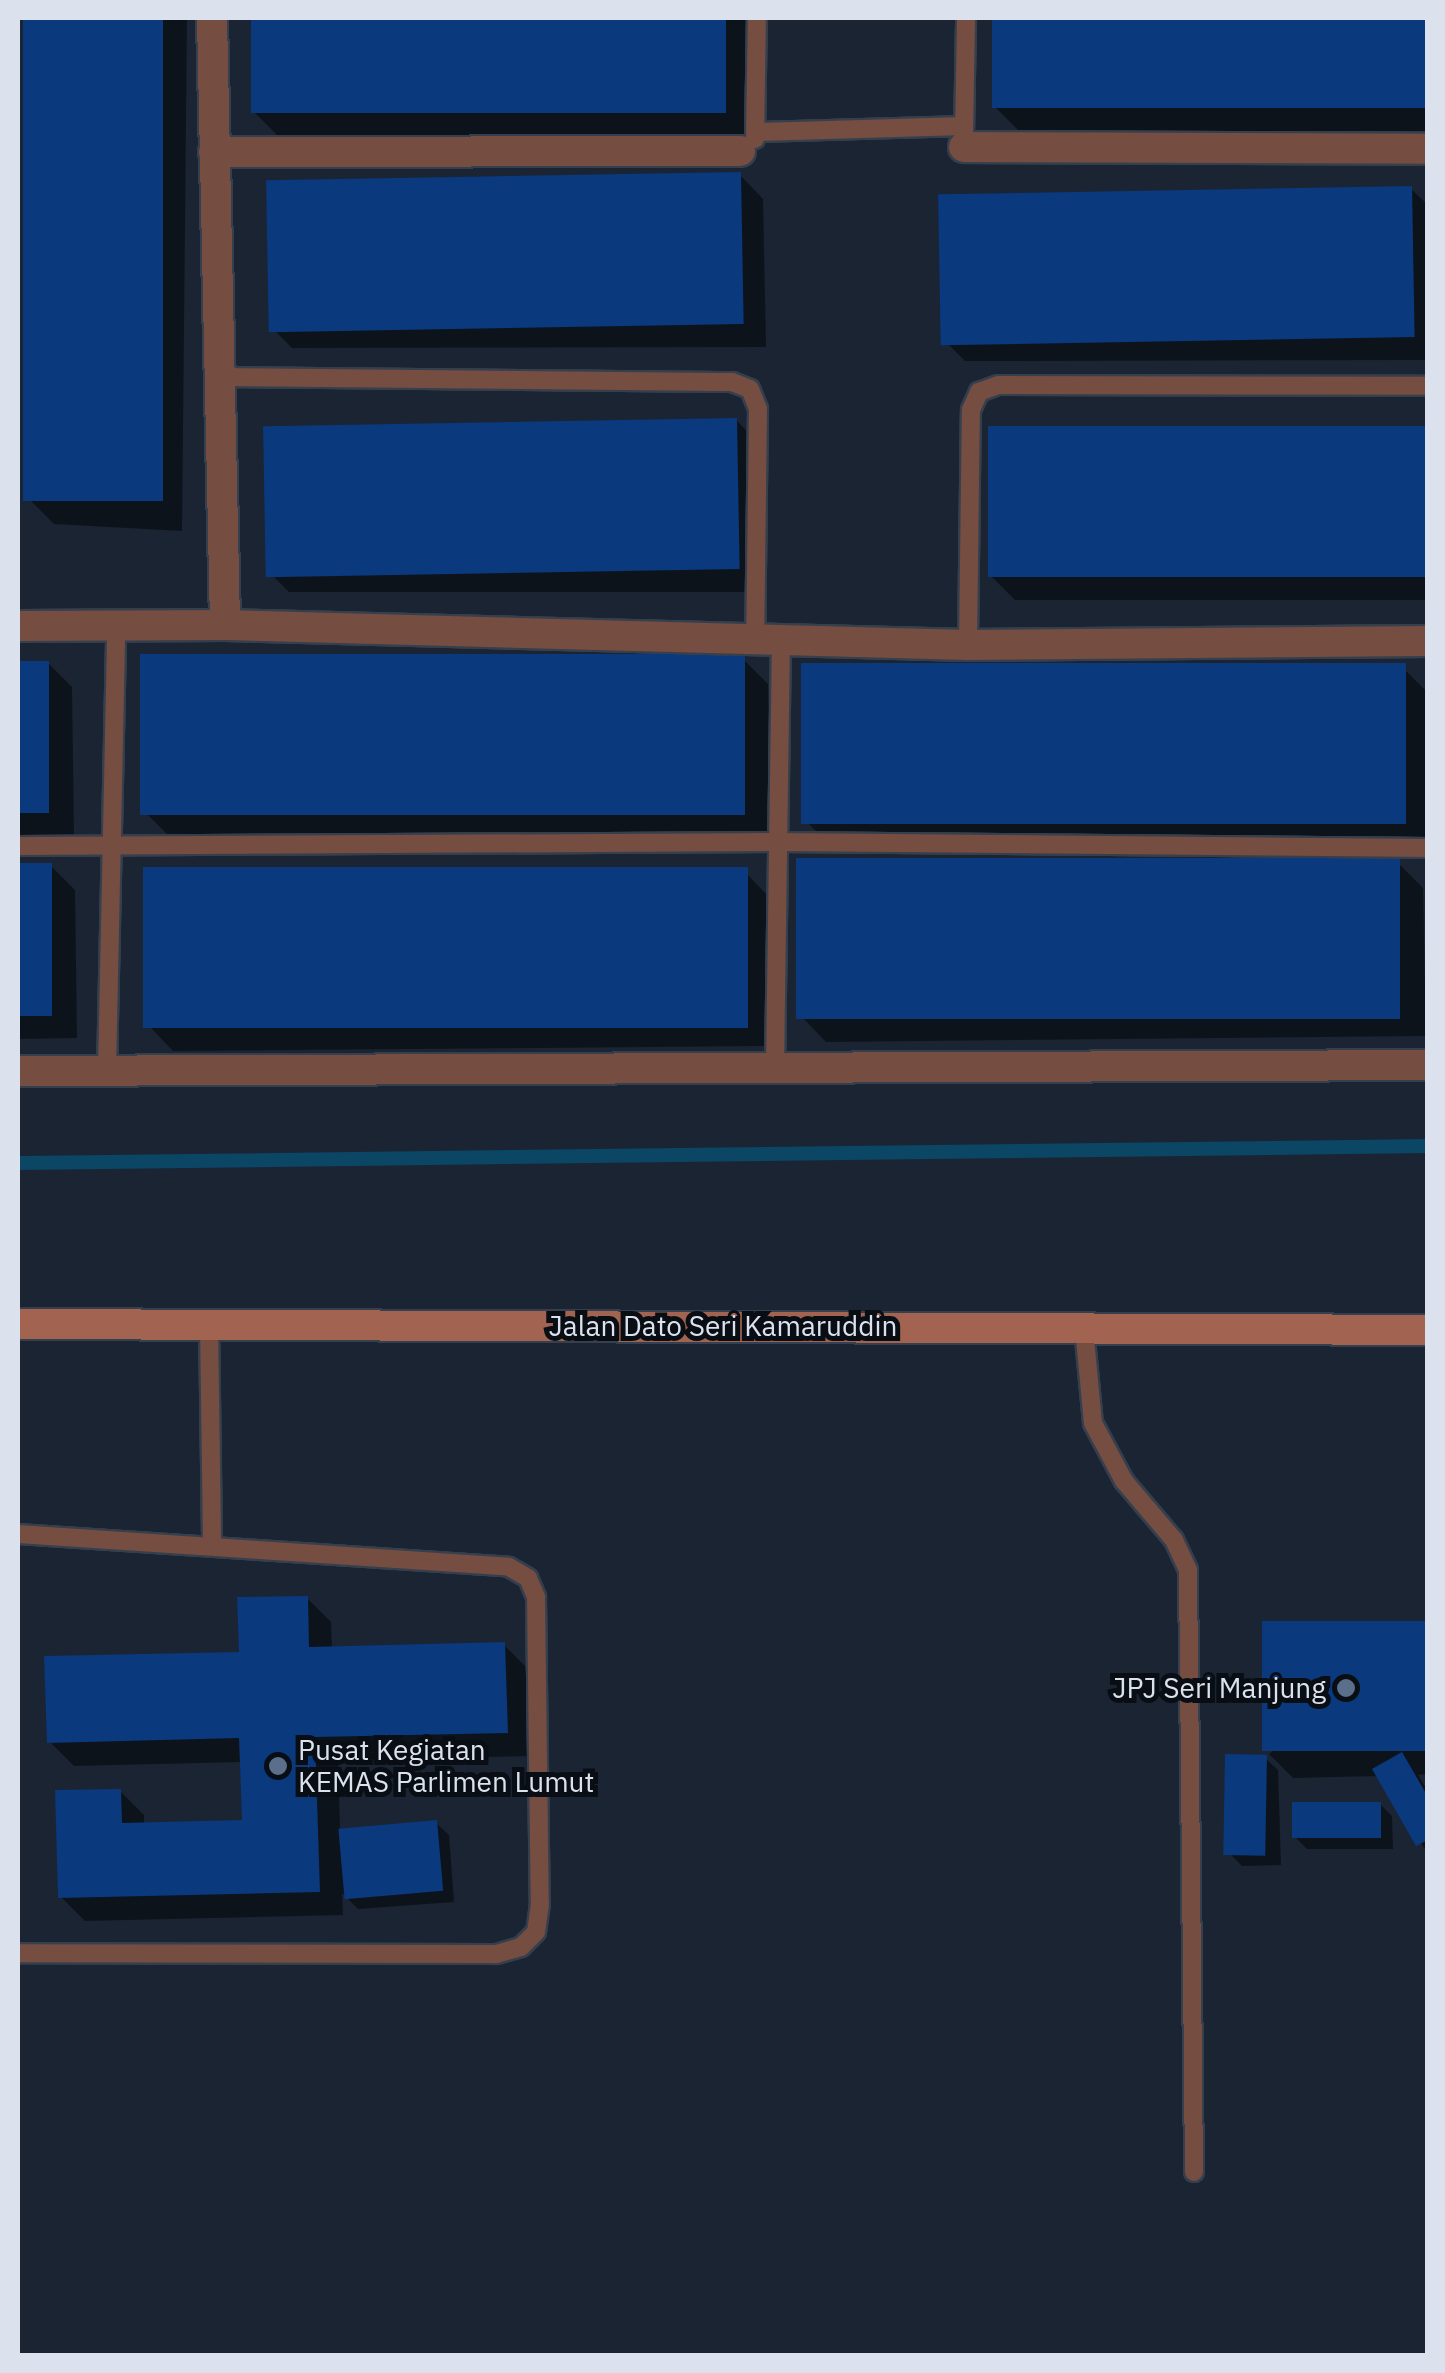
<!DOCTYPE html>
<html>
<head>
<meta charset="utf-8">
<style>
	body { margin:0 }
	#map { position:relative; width:1445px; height:2373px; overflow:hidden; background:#1a2433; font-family:"IBM Plex Sans",sans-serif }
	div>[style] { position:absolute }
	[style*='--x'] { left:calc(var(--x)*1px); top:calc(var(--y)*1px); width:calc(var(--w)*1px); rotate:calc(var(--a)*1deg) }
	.shadow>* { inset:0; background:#0007 }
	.stream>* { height:14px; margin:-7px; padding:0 7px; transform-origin:7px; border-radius:7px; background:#0b4664 }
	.building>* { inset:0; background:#0a397e; transform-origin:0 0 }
	.roads { filter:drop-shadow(2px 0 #353f4d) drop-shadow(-2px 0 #353f4d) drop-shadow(0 2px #353f4d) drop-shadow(0 -2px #353f4d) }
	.lane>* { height:18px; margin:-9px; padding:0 9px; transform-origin:9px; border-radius:9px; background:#754d41 }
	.street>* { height:30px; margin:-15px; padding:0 15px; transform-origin:15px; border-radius:15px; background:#754d41 }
	.secondary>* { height:30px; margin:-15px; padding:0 15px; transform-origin:15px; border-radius:15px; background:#a26450 }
	.dots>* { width:28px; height:28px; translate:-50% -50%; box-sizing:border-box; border:5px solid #090d14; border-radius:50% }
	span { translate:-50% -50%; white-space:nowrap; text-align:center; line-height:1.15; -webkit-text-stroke:10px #090d14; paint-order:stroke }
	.street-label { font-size:28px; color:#dbe2ed }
	.poi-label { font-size:28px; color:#dbe2ed }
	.right { translate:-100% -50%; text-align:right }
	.left { translate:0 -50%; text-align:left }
	.frame { position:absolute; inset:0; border:20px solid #dbe2ed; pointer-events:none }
</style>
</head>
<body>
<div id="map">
	<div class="shadow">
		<i style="clip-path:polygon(25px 18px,187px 18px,182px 531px,54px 524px,30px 500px)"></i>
		<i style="clip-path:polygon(253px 18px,749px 18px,750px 136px,278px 136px,254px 112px)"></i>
		<i style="clip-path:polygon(995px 18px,1428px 18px,1428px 131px,1019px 131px,995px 107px)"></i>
		<i style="clip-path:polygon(740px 175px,763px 199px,766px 347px,292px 348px,268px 324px)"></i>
		<i style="clip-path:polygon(1411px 189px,1428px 205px,1428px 360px,965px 361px,941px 337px)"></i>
		<i style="clip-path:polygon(736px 420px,760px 444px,763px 592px,289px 592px,265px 568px)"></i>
		<i style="clip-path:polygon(1428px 428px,1428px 600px,1015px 600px,991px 576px)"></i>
		<i style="clip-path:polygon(744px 660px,768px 684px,770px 832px,171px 838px,147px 814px)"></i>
		<i style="clip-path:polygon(18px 663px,48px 663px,72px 687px,74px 836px,18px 836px)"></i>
		<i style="clip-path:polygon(1405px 670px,1428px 693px,1428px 841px,832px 847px,808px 823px)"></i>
		<i style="clip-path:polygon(1399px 864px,1423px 888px,1426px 1036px,826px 1042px,803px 1018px)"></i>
		<i style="clip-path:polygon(18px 866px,51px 866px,75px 890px,77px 1038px,18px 1039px)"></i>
		<i style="clip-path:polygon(747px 874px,770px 898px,772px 1046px,173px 1051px,150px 1027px)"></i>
		<i style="clip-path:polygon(307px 1598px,331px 1622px,332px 1649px,504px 1645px,528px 1669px,530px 1756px,338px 1760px,340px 1829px,436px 1823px,449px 1835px,454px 1902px,358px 1909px,342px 1893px,343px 1915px,85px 1921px,61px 1897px,120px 1791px,144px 1815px,144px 1825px,245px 1822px,242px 1762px,74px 1766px,50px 1742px,241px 1654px)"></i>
		<i style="clip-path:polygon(1428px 1624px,1428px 1774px,1418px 1775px,1428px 1791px,1428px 1854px,1379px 1776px,1293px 1778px,1269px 1754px)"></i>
		<i style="clip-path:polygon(1265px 1758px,1278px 1770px,1281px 1865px,1242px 1866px,1230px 1854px)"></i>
		<i style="clip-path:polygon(1380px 1804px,1392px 1816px,1393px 1849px,1307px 1849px,1295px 1837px)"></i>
	</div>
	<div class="stream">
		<i style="--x:18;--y:1163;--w:1410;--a:-0.69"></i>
	</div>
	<div class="building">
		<i style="left:23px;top:18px;width:140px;height:483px"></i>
		<i style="left:251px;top:18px;width:475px;height:95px"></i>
		<i style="left:992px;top:18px;width:436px;height:90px"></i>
		<i style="left:741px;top:172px;width:152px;height:475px;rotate:89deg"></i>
		<i style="left:1412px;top:186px;width:151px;height:474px;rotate:89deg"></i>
		<i style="left:737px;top:418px;width:151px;height:474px;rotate:89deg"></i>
		<i style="left:1428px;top:426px;width:151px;height:440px;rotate:90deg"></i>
		<i style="left:140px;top:654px;width:605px;height:161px"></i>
		<i style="left:18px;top:661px;width:31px;height:152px"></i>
		<i style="left:801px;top:663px;width:605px;height:161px"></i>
		<i style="left:796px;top:858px;width:604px;height:161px"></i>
		<i style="left:18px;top:863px;width:34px;height:153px"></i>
		<i style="left:143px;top:867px;width:605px;height:161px"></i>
		<i style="clip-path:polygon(308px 1596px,309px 1647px,505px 1642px,508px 1733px,315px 1737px,320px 1892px,58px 1898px,55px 1790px,121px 1789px,122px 1823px,242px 1820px,239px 1738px,47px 1743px,44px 1656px,239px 1652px,237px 1597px)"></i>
		<i style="left:1428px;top:1621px;width:130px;height:166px;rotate:90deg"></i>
		<i style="clip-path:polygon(1402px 1752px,1428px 1797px,1428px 1840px,1416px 1846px,1372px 1769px)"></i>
		<i style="left:1225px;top:1754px;width:42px;height:101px;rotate:1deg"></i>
		<i style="left:1292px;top:1802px;width:89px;height:36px"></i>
		<i style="left:437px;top:1820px;width:71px;height:99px;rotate:85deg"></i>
	</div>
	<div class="roads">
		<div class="lane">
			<i style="--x:759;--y:132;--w:205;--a:-1.7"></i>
			<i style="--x:964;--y:136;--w:118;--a:-89"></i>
			<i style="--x:755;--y:139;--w:121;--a:-89.1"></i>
			<i style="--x:219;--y:377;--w:513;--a:0.56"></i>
			<i style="--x:732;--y:382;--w:19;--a:21"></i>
			<i style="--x:750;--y:389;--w:22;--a:68"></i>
			<i style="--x:758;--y:409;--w:230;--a:90.7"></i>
			<i style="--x:968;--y:645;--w:235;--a:-89.3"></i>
			<i style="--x:971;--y:410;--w:20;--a:-66"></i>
			<i style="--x:979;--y:392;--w:20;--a:-20"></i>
			<i style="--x:998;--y:385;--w:430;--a:0.1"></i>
			<i style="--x:18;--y:846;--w:760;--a:-0.3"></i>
			<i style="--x:778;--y:842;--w:650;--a:0.53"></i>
			<i style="--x:775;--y:1068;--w:428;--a:-89.2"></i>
			<i style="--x:107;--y:1071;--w:446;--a:-88.8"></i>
			<i style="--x:209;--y:1323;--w:221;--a:89.2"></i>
			<i style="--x:1084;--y:1328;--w:95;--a:84.6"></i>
			<i style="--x:1093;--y:1423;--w:66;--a:61.9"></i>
			<i style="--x:1124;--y:1481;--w:77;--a:49.7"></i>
			<i style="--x:1174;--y:1540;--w:33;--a:65"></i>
			<i style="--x:1188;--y:1570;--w:602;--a:89.43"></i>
			<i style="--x:18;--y:1534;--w:492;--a:3.8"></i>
			<i style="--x:509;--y:1567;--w:22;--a:30"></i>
			<i style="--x:528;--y:1578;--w:21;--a:67"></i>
			<i style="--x:536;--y:1597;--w:307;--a:89.3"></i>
			<i style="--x:540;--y:1904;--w:28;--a:98"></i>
			<i style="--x:536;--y:1932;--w:21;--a:135"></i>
			<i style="--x:521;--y:1947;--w:26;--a:164"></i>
			<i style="--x:496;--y:1954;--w:478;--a:-179.9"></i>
		</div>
		<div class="street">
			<i style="--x:212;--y:18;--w:607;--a:88.77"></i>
			<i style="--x:964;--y:147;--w:464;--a:0.2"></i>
			<i style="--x:214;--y:152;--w:526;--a:-0.11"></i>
			<i style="--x:18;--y:626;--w:207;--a:-0.3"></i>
			<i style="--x:225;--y:625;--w:743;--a:1.54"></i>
			<i style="--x:968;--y:645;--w:460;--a:-0.5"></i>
			<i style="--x:18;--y:1071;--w:1410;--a:-0.24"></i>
		</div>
		<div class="secondary">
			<i style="--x:18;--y:1324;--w:1410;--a:0.24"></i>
		</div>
	</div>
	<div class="dots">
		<i style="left:1346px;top:1688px;background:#5c6f8a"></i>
		<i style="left:278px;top:1766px;background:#5c6f8a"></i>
	</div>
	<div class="street-label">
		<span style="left:723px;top:1326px">Jalan Dato Seri Kamaruddin</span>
	</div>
	<div class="poi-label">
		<span class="right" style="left:1326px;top:1688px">JPJ Seri Manjung</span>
		<span class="left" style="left:298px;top:1766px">Pusat Kegiatan<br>KEMAS Parlimen Lumut</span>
	</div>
	<div class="frame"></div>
</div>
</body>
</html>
